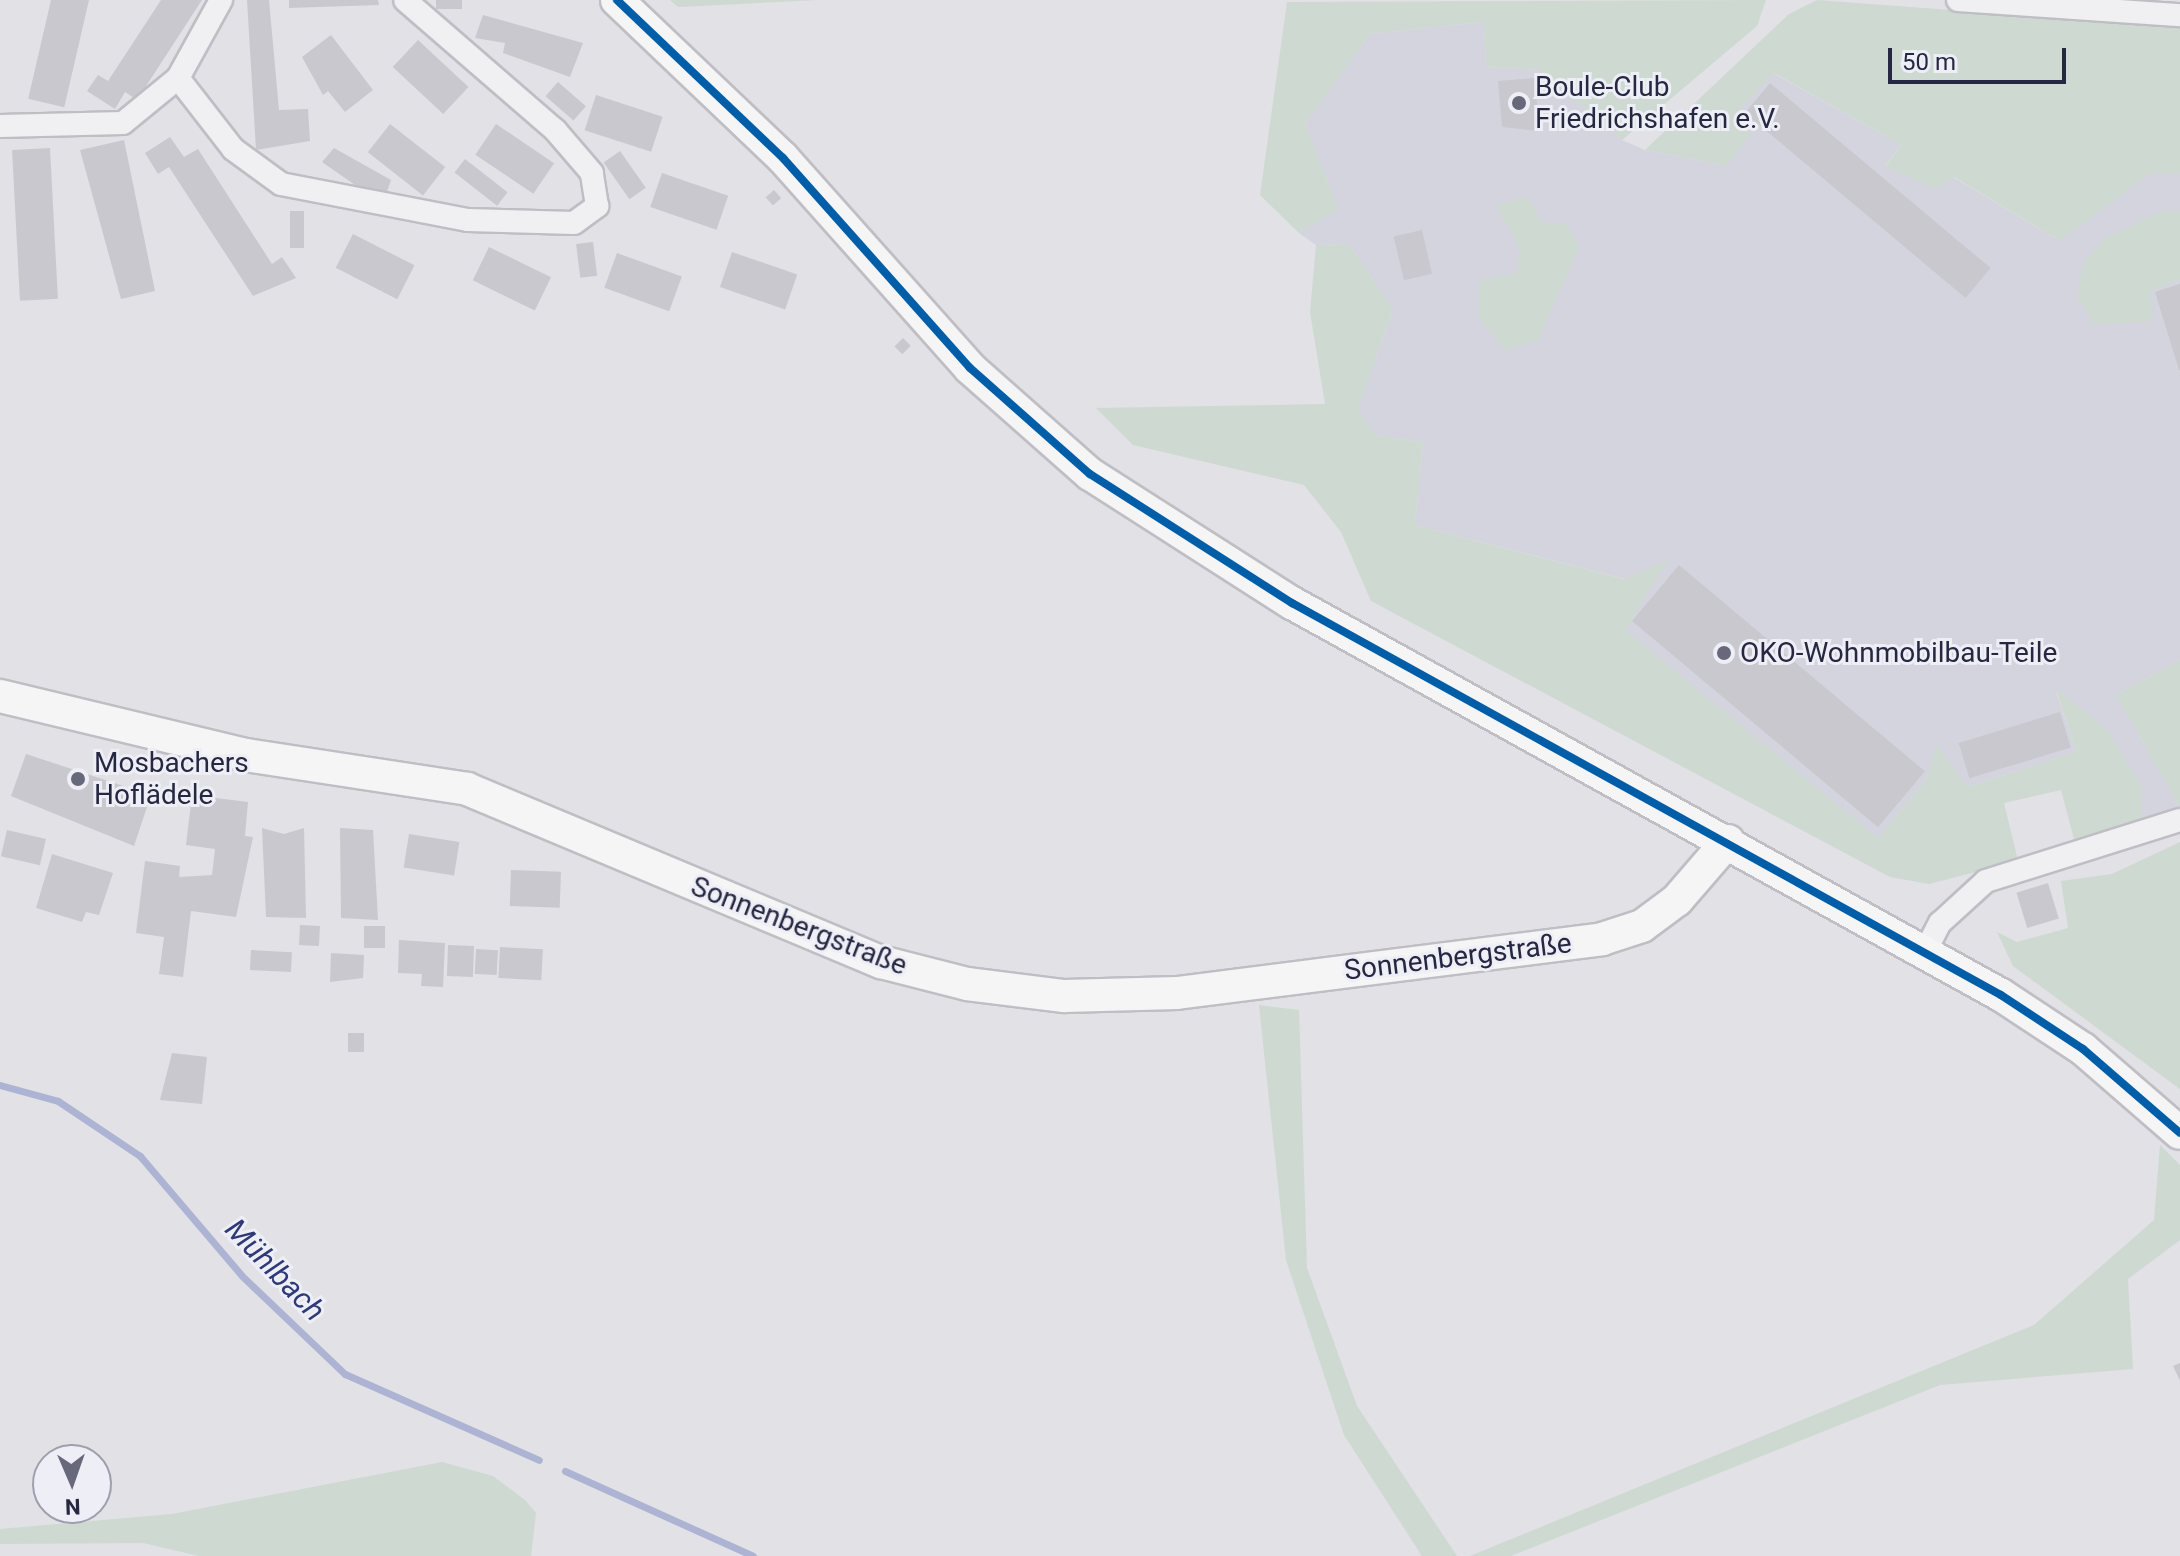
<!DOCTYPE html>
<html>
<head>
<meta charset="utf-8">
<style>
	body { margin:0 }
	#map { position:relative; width:2180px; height:1556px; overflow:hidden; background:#e1e1e6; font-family:Roboto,sans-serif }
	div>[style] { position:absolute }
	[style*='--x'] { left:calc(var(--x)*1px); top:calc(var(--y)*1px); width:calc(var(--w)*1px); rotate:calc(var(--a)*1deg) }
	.built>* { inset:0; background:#d4d4df }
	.green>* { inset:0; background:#ced9d1 }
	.stream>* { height:7px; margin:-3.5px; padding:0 3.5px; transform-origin:3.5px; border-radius:3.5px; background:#adb4d3 }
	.building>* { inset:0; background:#c8c8ce; transform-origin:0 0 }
	.roads { filter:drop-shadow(2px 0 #bebec4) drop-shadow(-2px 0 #bebec4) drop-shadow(0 2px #bebec4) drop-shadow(0 -2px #bebec4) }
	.street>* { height:22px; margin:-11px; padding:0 11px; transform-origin:11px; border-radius:11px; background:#f0f0f3 }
	.secondary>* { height:32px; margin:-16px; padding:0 16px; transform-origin:16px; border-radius:16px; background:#f5f5f6 }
	.bus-1>* { height:8px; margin:-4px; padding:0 4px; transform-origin:4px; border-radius:4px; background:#005ea8 }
	.dots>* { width:22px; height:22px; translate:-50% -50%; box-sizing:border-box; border:4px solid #eeeff6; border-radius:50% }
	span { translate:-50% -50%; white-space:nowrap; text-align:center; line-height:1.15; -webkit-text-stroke:6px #eeeff6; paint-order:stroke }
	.poi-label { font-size:28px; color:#262841 }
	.left { translate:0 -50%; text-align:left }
	.street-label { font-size:28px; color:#262841 }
	.water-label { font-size:30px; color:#2e3977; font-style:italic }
	.north { position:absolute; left:32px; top:1444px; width:80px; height:80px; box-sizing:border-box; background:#eeeff6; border:2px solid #9e9fae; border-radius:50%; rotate:178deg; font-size:22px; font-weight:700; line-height:32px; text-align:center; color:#262841 }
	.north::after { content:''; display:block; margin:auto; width:28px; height:36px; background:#67697b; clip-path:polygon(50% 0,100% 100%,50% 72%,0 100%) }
	.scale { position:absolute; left:1888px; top:48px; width:178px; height:36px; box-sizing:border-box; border:4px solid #262841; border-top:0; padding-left:10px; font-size:24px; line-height:28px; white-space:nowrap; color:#262841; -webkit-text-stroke:6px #eeeff6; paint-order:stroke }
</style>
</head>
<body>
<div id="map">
	<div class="built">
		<i style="clip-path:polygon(1484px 22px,1486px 67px,1541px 70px,1622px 140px,1645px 150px,1727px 166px,1736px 114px,1773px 73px,1901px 145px,1885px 166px,1953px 177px,2060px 241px,2151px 172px,2180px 174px,2180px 211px,2105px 238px,2153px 321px,2149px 290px,2180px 280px,2180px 660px,2116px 695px,2180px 808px,2142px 819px,2142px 787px,2056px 691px,2076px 752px,1967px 787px,1937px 746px,1926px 780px,1878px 838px,1624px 630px,1667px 561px,1625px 579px,1415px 525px,1423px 442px,1375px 435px,1358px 409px,1393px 309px,1349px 244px,1316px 245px,1299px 233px,1338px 209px,1305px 123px,1370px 34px)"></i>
	</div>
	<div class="green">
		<i style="clip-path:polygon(670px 0,818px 0,678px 7px)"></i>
		<i style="clip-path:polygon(1766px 0,1757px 26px,1622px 140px,1541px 70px,1486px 67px,1484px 22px,1370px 34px,1305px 123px,1338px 209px,1299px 233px,1260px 195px,1287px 2px)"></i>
		<i style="clip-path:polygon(1817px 0,2180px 27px,2180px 174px,2151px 173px,2060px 241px,1954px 177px,1936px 189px,1885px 167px,1901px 145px,1774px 73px,1736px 114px,1754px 129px,1727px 166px,1645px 150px,1789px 14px)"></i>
		<i style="clip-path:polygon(1528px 197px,1541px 222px,1567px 224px,1579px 248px,1538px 340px,1505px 351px,1479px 318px,1480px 280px,1516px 273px,1520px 249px,1496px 205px)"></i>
		<i style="clip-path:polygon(2162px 211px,2180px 211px,2180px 280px,2150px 291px,2153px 321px,2093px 325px,2077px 294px,2083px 264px,2105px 238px)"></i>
		<i style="clip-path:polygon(1349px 244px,1393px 309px,1358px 409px,1375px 435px,1423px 442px,1415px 525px,1624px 579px,1668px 560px,1625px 630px,1878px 838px,1926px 780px,1937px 745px,1967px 787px,2076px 752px,2056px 689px,2107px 729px,2142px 787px,2142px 819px,2074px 839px,2061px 790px,2004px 803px,2018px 861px,1929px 884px,1890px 877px,1371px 601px,1341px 532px,1304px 485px,1133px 445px,1096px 408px,1325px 404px,1310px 312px,1316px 245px)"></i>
		<i style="clip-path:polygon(2180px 660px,2180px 808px,2116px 695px)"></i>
		<i style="clip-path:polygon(2180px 842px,2180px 1089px,2013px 966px,1997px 932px,2017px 942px,2068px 928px,2061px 881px,2112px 874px)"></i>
		<i style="clip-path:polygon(1259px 1005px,1299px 1010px,1307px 1268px,1357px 1406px,1457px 1556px,1422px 1556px,1344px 1435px,1286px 1260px)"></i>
		<i style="clip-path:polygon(2160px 1145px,2180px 1165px,2180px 1240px,2128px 1279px,2133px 1369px,1940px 1385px,1511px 1556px,1470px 1556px,2034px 1325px,2154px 1220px)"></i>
		<i style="clip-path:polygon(442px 1462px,493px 1476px,525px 1500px,536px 1513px,531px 1556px,199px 1556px,143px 1543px,0 1544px,0 1529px,172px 1514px)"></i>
	</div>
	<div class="stream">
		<i style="--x:0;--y:1085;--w:60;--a:15.4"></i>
		<i style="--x:58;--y:1101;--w:99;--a:33.9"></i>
		<i style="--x:140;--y:1156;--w:157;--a:49.6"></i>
		<i style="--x:242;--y:1276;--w:142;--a:43.6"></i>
		<i style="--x:345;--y:1374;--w:212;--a:23.9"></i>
		<i style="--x:565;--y:1471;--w:206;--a:24.3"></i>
	</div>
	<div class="building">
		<i style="left:89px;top:0;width:110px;height:37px;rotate:103deg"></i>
		<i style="clip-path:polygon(161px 0,202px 0,137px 100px,125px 92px,115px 109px,87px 91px,98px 75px,108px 81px)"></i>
		<i style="clip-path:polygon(247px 0,269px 0,279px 110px,308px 109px,310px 141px,256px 150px)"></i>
		<i style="clip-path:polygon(289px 0,378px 0,379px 5px,289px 8px)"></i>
		<i style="left:436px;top:0;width:26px;height:9px"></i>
		<i style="clip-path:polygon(483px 15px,583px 43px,570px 77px,503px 53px,505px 43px,475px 38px)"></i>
		<i style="clip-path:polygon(331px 35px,373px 90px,345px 112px,328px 91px,323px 95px,302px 57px)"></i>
		<i style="left:418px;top:40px;width:69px;height:37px;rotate:43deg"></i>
		<i style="clip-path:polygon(1535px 78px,1539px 131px,1502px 127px,1498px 81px)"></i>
		<i style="left:558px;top:82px;width:37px;height:19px;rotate:41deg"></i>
		<i style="left:1770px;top:83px;width:288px;height:39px;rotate:40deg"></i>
		<i style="left:596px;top:95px;width:70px;height:37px;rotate:18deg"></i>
		<i style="left:390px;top:124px;width:70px;height:36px;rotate:38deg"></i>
		<i style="left:496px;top:124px;width:70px;height:37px;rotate:34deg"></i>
		<i style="clip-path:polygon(170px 137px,184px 157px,198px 149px,272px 264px,282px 257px,296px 278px,253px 296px,169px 167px,158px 174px,145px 153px)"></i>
		<i style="clip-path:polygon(124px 140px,155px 291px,121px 299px,80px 150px)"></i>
		<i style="left:50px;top:148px;width:151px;height:38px;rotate:87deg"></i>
		<i style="clip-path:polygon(334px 148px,391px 180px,386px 195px,368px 194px,322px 162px)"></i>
		<i style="left:620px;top:151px;width:45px;height:20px;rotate:55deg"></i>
		<i style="left:465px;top:159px;width:54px;height:17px;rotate:38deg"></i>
		<i style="left:662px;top:173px;width:70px;height:36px;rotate:19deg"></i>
		<i style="left:774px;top:190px;width:11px;height:11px;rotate:49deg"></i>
		<i style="left:290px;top:211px;width:14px;height:37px"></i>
		<i style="left:1422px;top:230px;width:45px;height:29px;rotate:77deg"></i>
		<i style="left:353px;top:234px;width:69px;height:38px;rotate:27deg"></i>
		<i style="left:593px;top:242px;width:34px;height:17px;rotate:83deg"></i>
		<i style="left:489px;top:247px;width:69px;height:37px;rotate:26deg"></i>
		<i style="left:732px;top:252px;width:69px;height:37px;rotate:19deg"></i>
		<i style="left:617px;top:253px;width:69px;height:37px;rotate:20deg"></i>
		<i style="clip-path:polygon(2180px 284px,2180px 370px,2179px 370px,2155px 292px)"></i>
		<i style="left:903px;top:338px;width:11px;height:12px;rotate:45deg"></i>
		<i style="left:1679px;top:565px;width:321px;height:73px;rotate:40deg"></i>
		<i style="left:2060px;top:712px;width:37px;height:106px;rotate:73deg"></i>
		<i style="clip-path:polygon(26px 754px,151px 795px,134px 846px,11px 796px)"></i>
		<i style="clip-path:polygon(192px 795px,248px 802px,245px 836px,253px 837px,236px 917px,191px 911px,183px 977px,159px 974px,164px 937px,136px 933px,145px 861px,180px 866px,179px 877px,212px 875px,215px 849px,186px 845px)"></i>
		<i style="clip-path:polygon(262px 828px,284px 834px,304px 828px,306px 918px,266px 917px)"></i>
		<i style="clip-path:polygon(340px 828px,373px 830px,378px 920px,341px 918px)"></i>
		<i style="left:7px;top:830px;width:40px;height:27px;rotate:13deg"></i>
		<i style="left:409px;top:834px;width:51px;height:34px;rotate:9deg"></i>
		<i style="clip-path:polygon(52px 854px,113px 873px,99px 915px,86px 912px,82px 922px,36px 908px)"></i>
		<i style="left:511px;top:870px;width:50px;height:36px;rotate:2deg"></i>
		<i style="left:2048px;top:883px;width:37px;height:33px;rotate:73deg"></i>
		<i style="left:300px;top:925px;width:20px;height:20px;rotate:3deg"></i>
		<i style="left:364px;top:926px;width:21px;height:22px"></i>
		<i style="clip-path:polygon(399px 940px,445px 943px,443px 987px,421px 986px,422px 974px,398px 973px)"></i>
		<i style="left:448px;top:945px;width:26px;height:31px;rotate:2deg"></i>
		<i style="left:500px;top:947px;width:43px;height:31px;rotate:3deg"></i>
		<i style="left:476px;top:949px;width:22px;height:25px;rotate:3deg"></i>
		<i style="left:251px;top:950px;width:41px;height:20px;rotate:3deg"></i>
		<i style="clip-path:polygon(331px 953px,364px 955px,363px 978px,330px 982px)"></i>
		<i style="left:348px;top:1033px;width:16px;height:19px"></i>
		<i style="clip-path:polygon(172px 1053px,207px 1057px,202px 1104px,160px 1100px)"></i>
		<i style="clip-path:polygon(2180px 1363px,2180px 1381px,2173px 1366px)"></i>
	</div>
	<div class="roads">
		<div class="street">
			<i style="--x:1958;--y:0;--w:223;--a:3.9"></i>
			<i style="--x:178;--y:78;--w:90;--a:52.2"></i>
			<i style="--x:233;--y:149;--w:59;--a:36.1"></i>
			<i style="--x:281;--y:184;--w:190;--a:10.9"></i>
			<i style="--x:468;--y:220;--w:106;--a:1.6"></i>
			<i style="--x:574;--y:223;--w:29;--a:-36"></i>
			<i style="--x:597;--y:206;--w:33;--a:-99"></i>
			<i style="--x:592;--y:173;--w:57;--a:-130.7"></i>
			<i style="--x:555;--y:130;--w:198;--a:-139.1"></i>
			<i style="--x:0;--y:126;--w:123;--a:-1.4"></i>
			<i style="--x:123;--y:123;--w:71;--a:-39.3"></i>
			<i style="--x:178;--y:78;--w:89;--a:-61.1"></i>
			<i style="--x:1926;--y:950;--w:30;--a:-63"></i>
			<i style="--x:1940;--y:923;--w:62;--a:-42.4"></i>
			<i style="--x:1986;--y:881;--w:203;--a:-17.5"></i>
		</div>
		<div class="secondary">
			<i style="--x:617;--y:0;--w:229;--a:43.6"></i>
			<i style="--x:783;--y:158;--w:281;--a:48.3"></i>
			<i style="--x:970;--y:368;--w:160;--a:41.5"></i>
			<i style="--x:1090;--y:474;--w:240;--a:32.6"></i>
			<i style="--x:1292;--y:603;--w:810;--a:28.94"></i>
			<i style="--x:2001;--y:995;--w:98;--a:33.4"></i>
			<i style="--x:2083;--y:1049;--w:128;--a:40.9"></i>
			<i style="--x:0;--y:696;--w:253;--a:13.5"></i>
			<i style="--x:246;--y:755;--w:224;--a:8.7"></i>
			<i style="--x:467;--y:789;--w:449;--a:22.7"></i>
			<i style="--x:881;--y:962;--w:89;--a:14.3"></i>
			<i style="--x:967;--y:984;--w:98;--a:7.1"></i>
			<i style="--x:1064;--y:996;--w:113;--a:-1.5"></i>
			<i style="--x:1177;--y:993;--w:428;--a:-7.2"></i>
			<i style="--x:1602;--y:939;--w:42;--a:-18"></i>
			<i style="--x:1642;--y:926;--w:44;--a:-36.6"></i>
			<i style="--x:1677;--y:900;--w:78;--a:-49.2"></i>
		</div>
	</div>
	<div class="bus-1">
		<i style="--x:617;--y:0;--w:229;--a:43.6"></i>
		<i style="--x:783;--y:158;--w:281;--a:48.3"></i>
		<i style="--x:970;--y:368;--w:160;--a:41.5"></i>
		<i style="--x:1090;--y:474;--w:240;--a:32.6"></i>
		<i style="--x:1292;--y:603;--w:810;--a:28.94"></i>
		<i style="--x:2001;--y:995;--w:98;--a:33.4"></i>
		<i style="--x:2083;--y:1049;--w:128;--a:40.9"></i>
	</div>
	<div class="dots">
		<i style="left:1519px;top:103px;background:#67697b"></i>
		<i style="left:1724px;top:653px;background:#67697b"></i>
		<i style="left:78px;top:779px;background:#67697b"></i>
	</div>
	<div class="poi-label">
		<span class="left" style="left:1535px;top:103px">Boule-Club<br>Friedrichshafen e.V.</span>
		<span class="left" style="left:1740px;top:653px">OKO-Wohnmobilbau-Teile</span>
		<span class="left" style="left:94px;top:779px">Mosbachers<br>Hoflädele</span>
	</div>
	<div class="street-label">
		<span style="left:799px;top:926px;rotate:21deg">Sonnenbergstraße</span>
		<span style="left:1458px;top:957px;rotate:-7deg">Sonnenbergstraße</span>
	</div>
	<div class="water-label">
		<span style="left:275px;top:1270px;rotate:46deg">Mühlbach</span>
	</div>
	<div class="north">N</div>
	<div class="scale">50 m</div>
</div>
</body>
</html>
